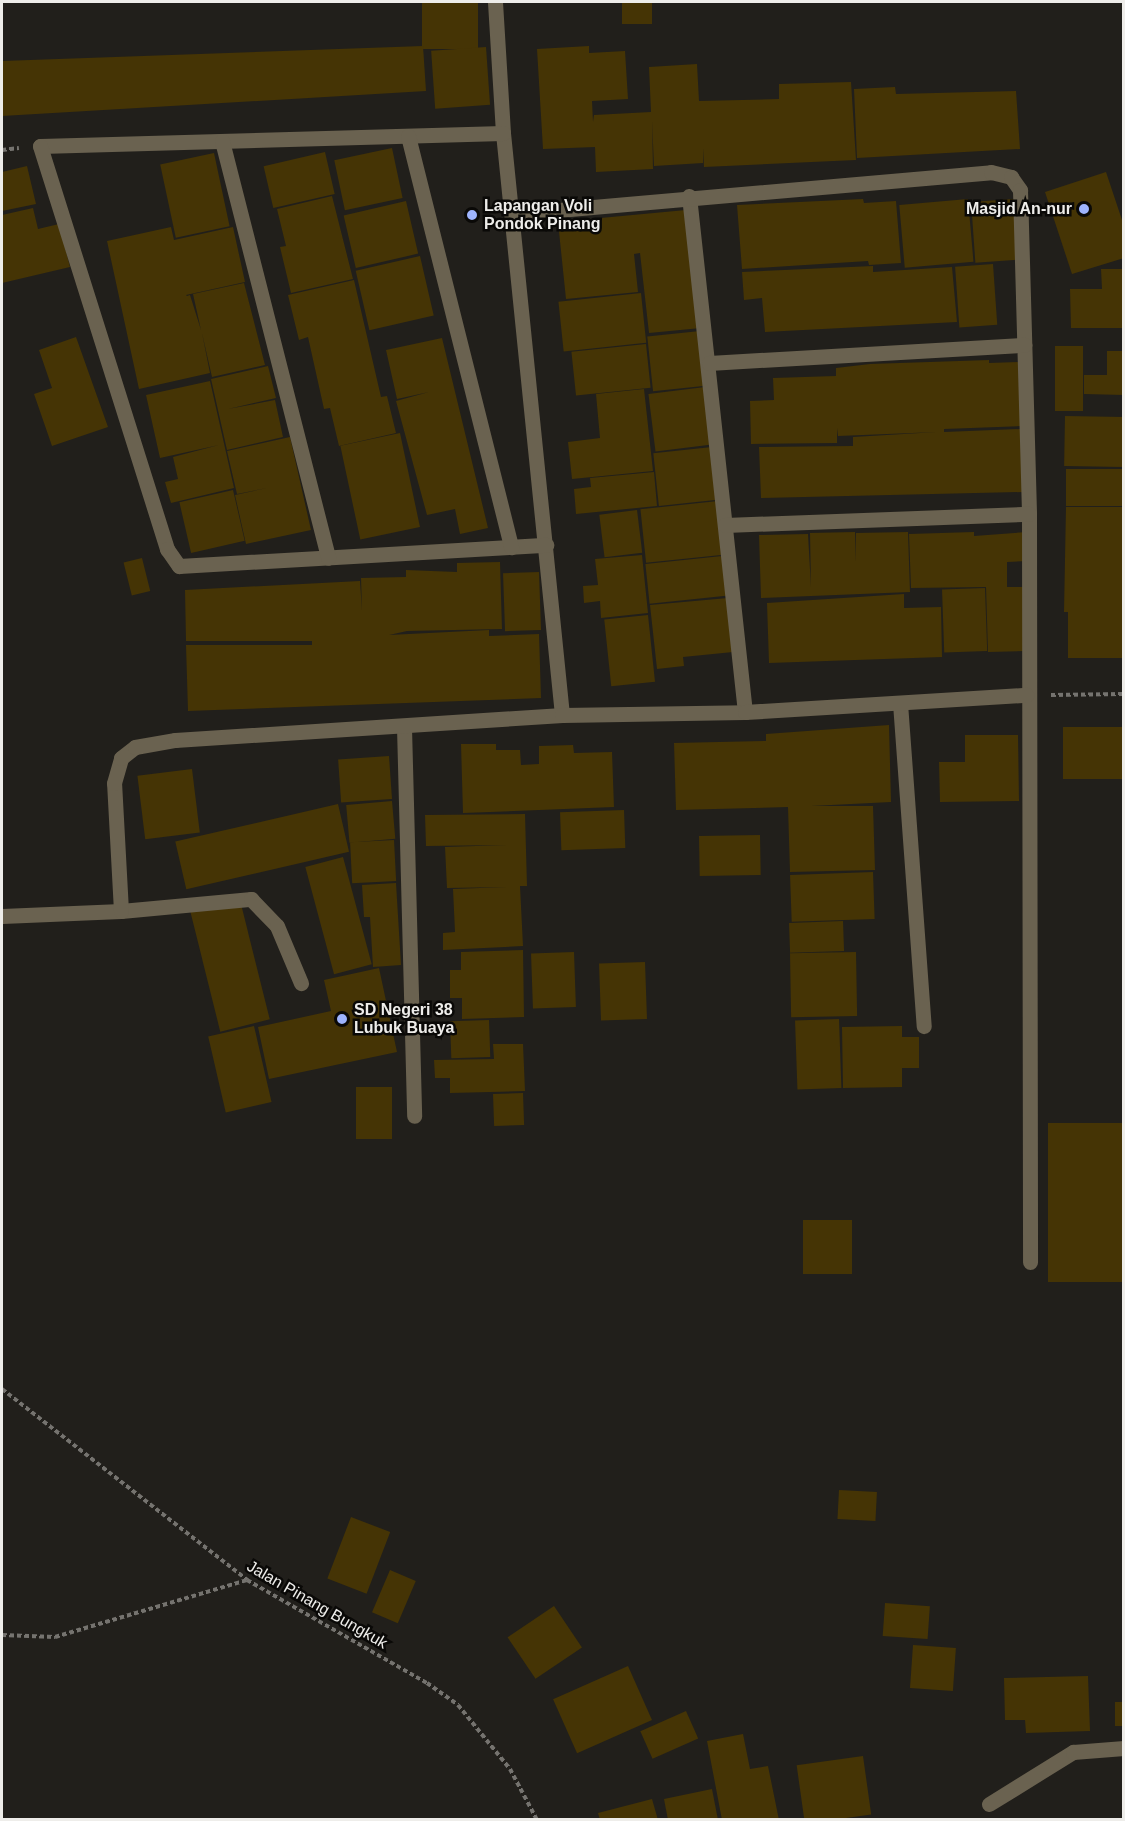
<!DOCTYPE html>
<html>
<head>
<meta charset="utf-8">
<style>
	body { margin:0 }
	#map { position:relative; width:1125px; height:1821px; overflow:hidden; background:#211f1b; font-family:Arial,sans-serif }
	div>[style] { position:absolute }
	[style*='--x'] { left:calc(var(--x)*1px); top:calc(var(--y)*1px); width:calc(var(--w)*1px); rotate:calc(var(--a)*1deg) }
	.building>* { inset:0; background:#453405; transform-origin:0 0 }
	.path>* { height:4px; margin-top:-2px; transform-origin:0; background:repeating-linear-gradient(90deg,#75736f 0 4.5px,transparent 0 7.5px) }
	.minor>* { height:15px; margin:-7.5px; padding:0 7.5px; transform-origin:7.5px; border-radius:7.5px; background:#6a6250 }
	.dots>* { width:16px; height:16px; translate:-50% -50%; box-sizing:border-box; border:3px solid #0a0907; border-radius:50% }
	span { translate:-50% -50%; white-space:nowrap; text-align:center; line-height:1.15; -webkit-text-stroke:5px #0a0907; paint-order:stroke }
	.poi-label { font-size:16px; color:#eeedea; font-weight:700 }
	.left { translate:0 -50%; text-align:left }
	.right { translate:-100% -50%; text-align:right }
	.street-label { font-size:16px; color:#eeedea }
	.frame { position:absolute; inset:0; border:3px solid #eeedea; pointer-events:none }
</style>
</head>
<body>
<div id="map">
	<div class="building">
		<i style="left:422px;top:2px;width:56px;height:47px"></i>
		<i style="left:622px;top:2px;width:30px;height:22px"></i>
		<i style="clip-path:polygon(423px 46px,426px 91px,2px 116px,2px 61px)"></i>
		<i style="clip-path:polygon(589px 46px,589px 53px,625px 51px,628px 99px,592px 101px,593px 122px,594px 115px,651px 112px,649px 67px,697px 64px,699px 101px,779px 99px,779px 84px,851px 82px,856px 160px,704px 167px,703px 148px,703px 163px,654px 166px,652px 121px,653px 169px,596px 172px,595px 147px,543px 149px,537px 49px)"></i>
		<i style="left:486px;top:47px;width:58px;height:55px;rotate:86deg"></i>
		<i style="clip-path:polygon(895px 87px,896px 94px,1016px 91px,1020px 149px,857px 158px,854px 89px)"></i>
		<i style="left:392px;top:148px;width:51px;height:59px;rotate:78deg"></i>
		<i style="left:325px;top:152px;width:43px;height:63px;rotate:77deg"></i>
		<i style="left:214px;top:153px;width:75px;height:55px;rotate:78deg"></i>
		<i style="clip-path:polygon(27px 166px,36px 204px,2px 211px,2px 172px)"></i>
		<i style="clip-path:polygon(1106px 172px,1124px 226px,1124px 258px,1072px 274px,1045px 192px)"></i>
		<i style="clip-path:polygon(332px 196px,353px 279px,291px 293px,280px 247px,286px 246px,277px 209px)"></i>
		<i style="clip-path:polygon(863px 199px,864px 203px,896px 201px,901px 263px,869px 265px,868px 261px,742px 269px,737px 205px)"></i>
		<i style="left:968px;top:199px;width:63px;height:69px;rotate:85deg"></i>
		<i style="left:1013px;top:199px;width:61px;height:42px;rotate:86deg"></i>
		<i style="left:406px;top:201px;width:54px;height:64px;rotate:77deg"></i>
		<i style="clip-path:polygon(33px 208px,38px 229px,59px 224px,70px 267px,2px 283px,2px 215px)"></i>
		<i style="clip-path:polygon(686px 210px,701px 328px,649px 333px,640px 253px,634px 254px,638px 292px,566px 299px,558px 222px)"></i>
		<i style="clip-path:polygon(171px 227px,174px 240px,233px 227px,245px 282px,186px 295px,187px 296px,190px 295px,201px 330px,193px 294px,244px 283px,265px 365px,212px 377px,202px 333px,210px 373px,139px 389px,107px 241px)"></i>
		<i style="left:420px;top:256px;width:61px;height:66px;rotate:77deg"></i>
		<i style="left:993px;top:264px;width:61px;height:38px;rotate:86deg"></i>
		<i style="clip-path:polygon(873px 266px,873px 272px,952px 267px,957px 322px,765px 332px,762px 298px,744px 300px,742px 272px)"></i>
		<i style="clip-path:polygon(1101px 269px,1124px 269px,1124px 328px,1071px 328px,1070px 289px,1102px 289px)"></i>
		<i style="clip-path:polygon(354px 280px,381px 397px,387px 396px,396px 433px,339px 446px,330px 408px,324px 409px,308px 337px,299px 340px,288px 295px)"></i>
		<i style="left:641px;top:293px;width:50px;height:83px;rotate:84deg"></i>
		<i style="left:700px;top:331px;width:55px;height:53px;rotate:84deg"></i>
		<i style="clip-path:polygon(76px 337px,108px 427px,52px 446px,34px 394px,52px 388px,39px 350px)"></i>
		<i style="clip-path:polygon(442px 338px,488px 528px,460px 534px,455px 509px,427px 515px,396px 401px,429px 392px,397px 399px,386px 350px)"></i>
		<i style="left:646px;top:344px;width:44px;height:75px;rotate:84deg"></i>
		<i style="left:1055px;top:346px;width:28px;height:65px"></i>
		<i style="clip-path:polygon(1107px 351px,1124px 351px,1124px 395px,1084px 394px,1084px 375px,1107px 375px)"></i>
		<i style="clip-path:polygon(989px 360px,989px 363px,1021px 362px,1023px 426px,944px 429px,944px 432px,1021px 429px,1023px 492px,761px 498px,759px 447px,853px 446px,853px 437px,937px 432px,838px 436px,837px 428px,837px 443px,751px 444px,750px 401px,774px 400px,773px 378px,836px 376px,836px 368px,870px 364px)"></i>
		<i style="clip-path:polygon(268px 366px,276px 398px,228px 409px,275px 400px,283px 437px,227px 450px,211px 379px)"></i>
		<i style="clip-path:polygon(210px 381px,234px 488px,171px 503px,165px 482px,178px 479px,173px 457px,219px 445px,160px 458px,146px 395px)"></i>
		<i style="left:705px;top:387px;width:58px;height:57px;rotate:83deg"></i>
		<i style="clip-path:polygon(644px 389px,653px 471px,572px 479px,568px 442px,600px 438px,596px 394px)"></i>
		<i style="left:1065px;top:416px;width:59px;height:50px;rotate:1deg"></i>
		<i style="left:400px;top:433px;width:96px;height:61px;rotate:78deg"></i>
		<i style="clip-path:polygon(290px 437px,311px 530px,246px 544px,235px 495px,267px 488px,237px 494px,227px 451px)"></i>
		<i style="left:712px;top:447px;width:53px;height:59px;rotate:84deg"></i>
		<i style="left:1066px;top:469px;width:58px;height:37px"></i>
		<i style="clip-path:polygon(654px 472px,657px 506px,576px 514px,574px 489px,591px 487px,590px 478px)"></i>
		<i style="left:233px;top:490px;width:52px;height:55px;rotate:77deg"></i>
		<i style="left:718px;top:501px;width:54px;height:78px;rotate:84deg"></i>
		<i style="clip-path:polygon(1066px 507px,1124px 507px,1124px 658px,1068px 658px,1068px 612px,1064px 612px)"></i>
		<i style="left:637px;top:510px;width:43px;height:38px;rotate:83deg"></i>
		<i style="clip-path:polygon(855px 532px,856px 562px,856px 533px,908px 532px,910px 592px,761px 598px,759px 535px,808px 534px,811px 587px,810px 533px)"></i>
		<i style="clip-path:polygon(974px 532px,974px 536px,1027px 532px,1028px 561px,1007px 562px,1007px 587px,1024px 587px,1025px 651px,988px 652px,986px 587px,911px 588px,909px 534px)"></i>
		<i style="clip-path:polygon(642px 555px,648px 613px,601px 618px,600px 601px,584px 603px,583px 586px,598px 585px,595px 559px)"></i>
		<i style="left:722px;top:556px;width:40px;height:77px;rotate:84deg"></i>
		<i style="left:142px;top:558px;width:34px;height:19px;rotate:76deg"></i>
		<i style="clip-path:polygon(500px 562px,502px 629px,407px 631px,389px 635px,489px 630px,489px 636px,539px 634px,541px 698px,188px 711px,186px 645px,312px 645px,312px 641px,186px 641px,185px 590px,360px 581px,362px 611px,361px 578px,406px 577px,406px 570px,457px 572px,457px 563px)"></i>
		<i style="left:539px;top:572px;width:58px;height:36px;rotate:88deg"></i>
		<i style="left:985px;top:588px;width:63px;height:43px;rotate:88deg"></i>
		<i style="clip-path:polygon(904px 594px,904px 608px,941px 607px,942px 657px,769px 663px,767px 603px)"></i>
		<i style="clip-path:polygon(728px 598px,733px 652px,683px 657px,684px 666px,657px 669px,650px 605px)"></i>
		<i style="left:648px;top:615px;width:67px;height:44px;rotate:84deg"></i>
		<i style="clip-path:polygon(889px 725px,891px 802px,811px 806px,873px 806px,875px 870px,790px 872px,788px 807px,676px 810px,674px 743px,766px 741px,766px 734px)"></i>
		<i style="left:1063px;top:727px;width:61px;height:52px"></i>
		<i style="clip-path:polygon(965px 735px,1018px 735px,1019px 801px,940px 802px,939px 762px,965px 762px)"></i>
		<i style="clip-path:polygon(461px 744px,496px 744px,496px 750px,520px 750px,521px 765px,539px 764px,539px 746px,573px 745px,574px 753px,612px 752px,614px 807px,463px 813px)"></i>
		<i style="left:389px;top:756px;width:43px;height:51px;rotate:86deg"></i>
		<i style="left:192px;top:769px;width:64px;height:55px;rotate:83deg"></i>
		<i style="left:392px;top:801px;width:38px;height:46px;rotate:85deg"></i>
		<i style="left:338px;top:804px;width:49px;height:167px;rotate:77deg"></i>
		<i style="left:624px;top:810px;width:38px;height:64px;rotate:88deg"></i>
		<i style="clip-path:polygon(525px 814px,527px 886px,520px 886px,523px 946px,443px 950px,443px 933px,455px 932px,453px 889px,507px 887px,447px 888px,445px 847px,507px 845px,426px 846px,425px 815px)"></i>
		<i style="left:760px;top:835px;width:40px;height:61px;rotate:89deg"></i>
		<i style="left:394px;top:840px;width:41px;height:44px;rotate:87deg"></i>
		<i style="left:343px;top:857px;width:111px;height:39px;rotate:75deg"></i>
		<i style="left:873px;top:872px;width:47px;height:83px;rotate:88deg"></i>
		<i style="clip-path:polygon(396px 883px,401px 965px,373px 967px,370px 917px,364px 917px,362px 885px)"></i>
		<i style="left:240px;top:900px;width:123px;height:51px;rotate:76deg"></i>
		<i style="left:843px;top:921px;width:30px;height:54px;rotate:88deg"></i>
		<i style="clip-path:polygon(523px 950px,524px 1017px,462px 1019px,462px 998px,450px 998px,450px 970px,461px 970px,461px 952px)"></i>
		<i style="left:574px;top:952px;width:55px;height:43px;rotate:88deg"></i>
		<i style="left:856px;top:952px;width:64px;height:66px;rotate:89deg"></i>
		<i style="left:645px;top:962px;width:57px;height:46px;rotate:88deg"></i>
		<i style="clip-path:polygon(379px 968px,397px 1052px,269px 1079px,258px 1027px,331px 1011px,324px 980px)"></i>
		<i style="left:839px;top:1019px;width:69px;height:44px;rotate:88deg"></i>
		<i style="left:489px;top:1020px;width:37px;height:39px;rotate:88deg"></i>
		<i style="left:254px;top:1026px;width:78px;height:47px;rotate:77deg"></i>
		<i style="clip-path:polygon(902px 1026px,902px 1037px,919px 1037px,919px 1068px,902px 1068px,902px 1087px,843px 1088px,842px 1027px)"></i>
		<i style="clip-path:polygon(493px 1044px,523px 1044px,525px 1091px,450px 1093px,450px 1078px,435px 1078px,434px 1060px,494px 1059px)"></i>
		<i style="left:356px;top:1087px;width:36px;height:52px"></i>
		<i style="left:523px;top:1093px;width:32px;height:30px;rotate:88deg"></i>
		<i style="left:1048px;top:1123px;width:76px;height:159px"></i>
		<i style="left:803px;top:1220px;width:49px;height:54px"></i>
		<i style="left:839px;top:1490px;width:38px;height:29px;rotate:3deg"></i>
		<i style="left:351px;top:1517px;width:42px;height:66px;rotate:21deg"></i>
		<i style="left:390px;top:1570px;width:28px;height:46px;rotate:23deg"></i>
		<i style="left:885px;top:1603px;width:45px;height:33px;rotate:4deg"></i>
		<i style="left:554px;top:1606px;width:50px;height:56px;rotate:56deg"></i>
		<i style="left:913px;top:1645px;width:43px;height:43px;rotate:4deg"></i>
		<i style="left:628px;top:1666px;width:59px;height:82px;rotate:66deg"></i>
		<i style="clip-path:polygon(1088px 1676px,1090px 1731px,1026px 1733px,1025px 1720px,1005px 1720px,1004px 1678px)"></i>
		<i style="left:1115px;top:1702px;width:9px;height:24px"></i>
		<i style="left:686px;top:1711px;width:30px;height:50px;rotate:66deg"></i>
		<i style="clip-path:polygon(743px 1734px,750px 1769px,768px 1766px,779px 1820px,722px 1820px,707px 1741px)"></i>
		<i style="left:863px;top:1756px;width:59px;height:67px;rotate:82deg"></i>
		<i style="clip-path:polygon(712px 1789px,718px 1820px,668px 1820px,664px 1799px)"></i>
		<i style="clip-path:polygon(652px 1799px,658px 1820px,600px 1820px,598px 1813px)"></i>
	</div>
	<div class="path">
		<i style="--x:2;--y:150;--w:17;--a:-7"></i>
		<i style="--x:1051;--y:695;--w:73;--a:-0.8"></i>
		<i style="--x:2;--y:1389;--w:311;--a:37.9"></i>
		<i style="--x:247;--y:1580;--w:207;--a:29.8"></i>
		<i style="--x:427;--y:1683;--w:38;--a:35"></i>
		<i style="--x:458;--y:1705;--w:82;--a:50.9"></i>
		<i style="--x:510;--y:1769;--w:58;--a:62.1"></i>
		<i style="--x:2;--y:1635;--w:53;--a:2.2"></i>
		<i style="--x:55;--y:1637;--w:200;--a:-16.5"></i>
	</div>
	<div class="minor">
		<i style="--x:495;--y:2;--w:131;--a:86.5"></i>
		<i style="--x:503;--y:133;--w:585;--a:84.21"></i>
		<i style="--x:503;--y:133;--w:463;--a:178.4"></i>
		<i style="--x:40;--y:146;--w:423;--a:72.5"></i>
		<i style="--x:167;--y:549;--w:21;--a:55"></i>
		<i style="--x:179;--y:566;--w:368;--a:-3.3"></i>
		<i style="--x:408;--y:136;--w:424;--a:75.9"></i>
		<i style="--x:222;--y:141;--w:430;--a:75.7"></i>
		<i style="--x:689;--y:196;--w:519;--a:83.81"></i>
		<i style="--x:513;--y:214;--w:480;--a:-5"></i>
		<i style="--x:991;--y:172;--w:21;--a:14"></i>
		<i style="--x:1011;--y:177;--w:16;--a:55"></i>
		<i style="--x:1020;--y:190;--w:324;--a:88.4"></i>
		<i style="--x:1029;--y:514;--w:748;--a:89.92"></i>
		<i style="--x:709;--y:363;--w:316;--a:-3.3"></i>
		<i style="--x:725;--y:525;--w:304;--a:-2.1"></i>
		<i style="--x:900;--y:703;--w:324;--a:85.8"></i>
		<i style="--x:404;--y:727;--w:389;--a:88.5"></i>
		<i style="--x:121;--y:911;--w:131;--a:-5.3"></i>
		<i style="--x:251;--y:899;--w:37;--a:46"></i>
		<i style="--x:277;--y:926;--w:62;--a:67.2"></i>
		<i style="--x:2;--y:916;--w:119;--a:-2.4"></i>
		<i style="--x:121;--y:911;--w:128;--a:-93.1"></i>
		<i style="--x:114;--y:783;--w:26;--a:-74"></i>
		<i style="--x:121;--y:758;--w:18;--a:-38"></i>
		<i style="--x:135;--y:747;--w:41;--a:-9.9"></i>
		<i style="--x:175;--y:740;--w:388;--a:-3.7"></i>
		<i style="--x:562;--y:715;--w:183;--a:-0.9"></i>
		<i style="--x:745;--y:712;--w:282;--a:-3.5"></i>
		<i style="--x:989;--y:1804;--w:99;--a:-31.8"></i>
		<i style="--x:1073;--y:1752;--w:51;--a:-4.5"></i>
	</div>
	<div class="dots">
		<i style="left:1084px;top:209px;background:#9eb4fd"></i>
		<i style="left:472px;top:215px;background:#9eb4fd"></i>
		<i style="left:342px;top:1019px;background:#9eb4fd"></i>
	</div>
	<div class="poi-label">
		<span class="left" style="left:484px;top:215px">Lapangan Voli<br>Pondok Pinang</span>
		<span class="right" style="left:1072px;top:209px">Masjid An-nur</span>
		<span class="left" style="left:354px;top:1019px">SD Negeri 38<br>Lubuk Buaya</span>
	</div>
	<div class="street-label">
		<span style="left:317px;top:1605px;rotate:30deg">Jalan Pinang Bungkuk</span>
	</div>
	<div class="frame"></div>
</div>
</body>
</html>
